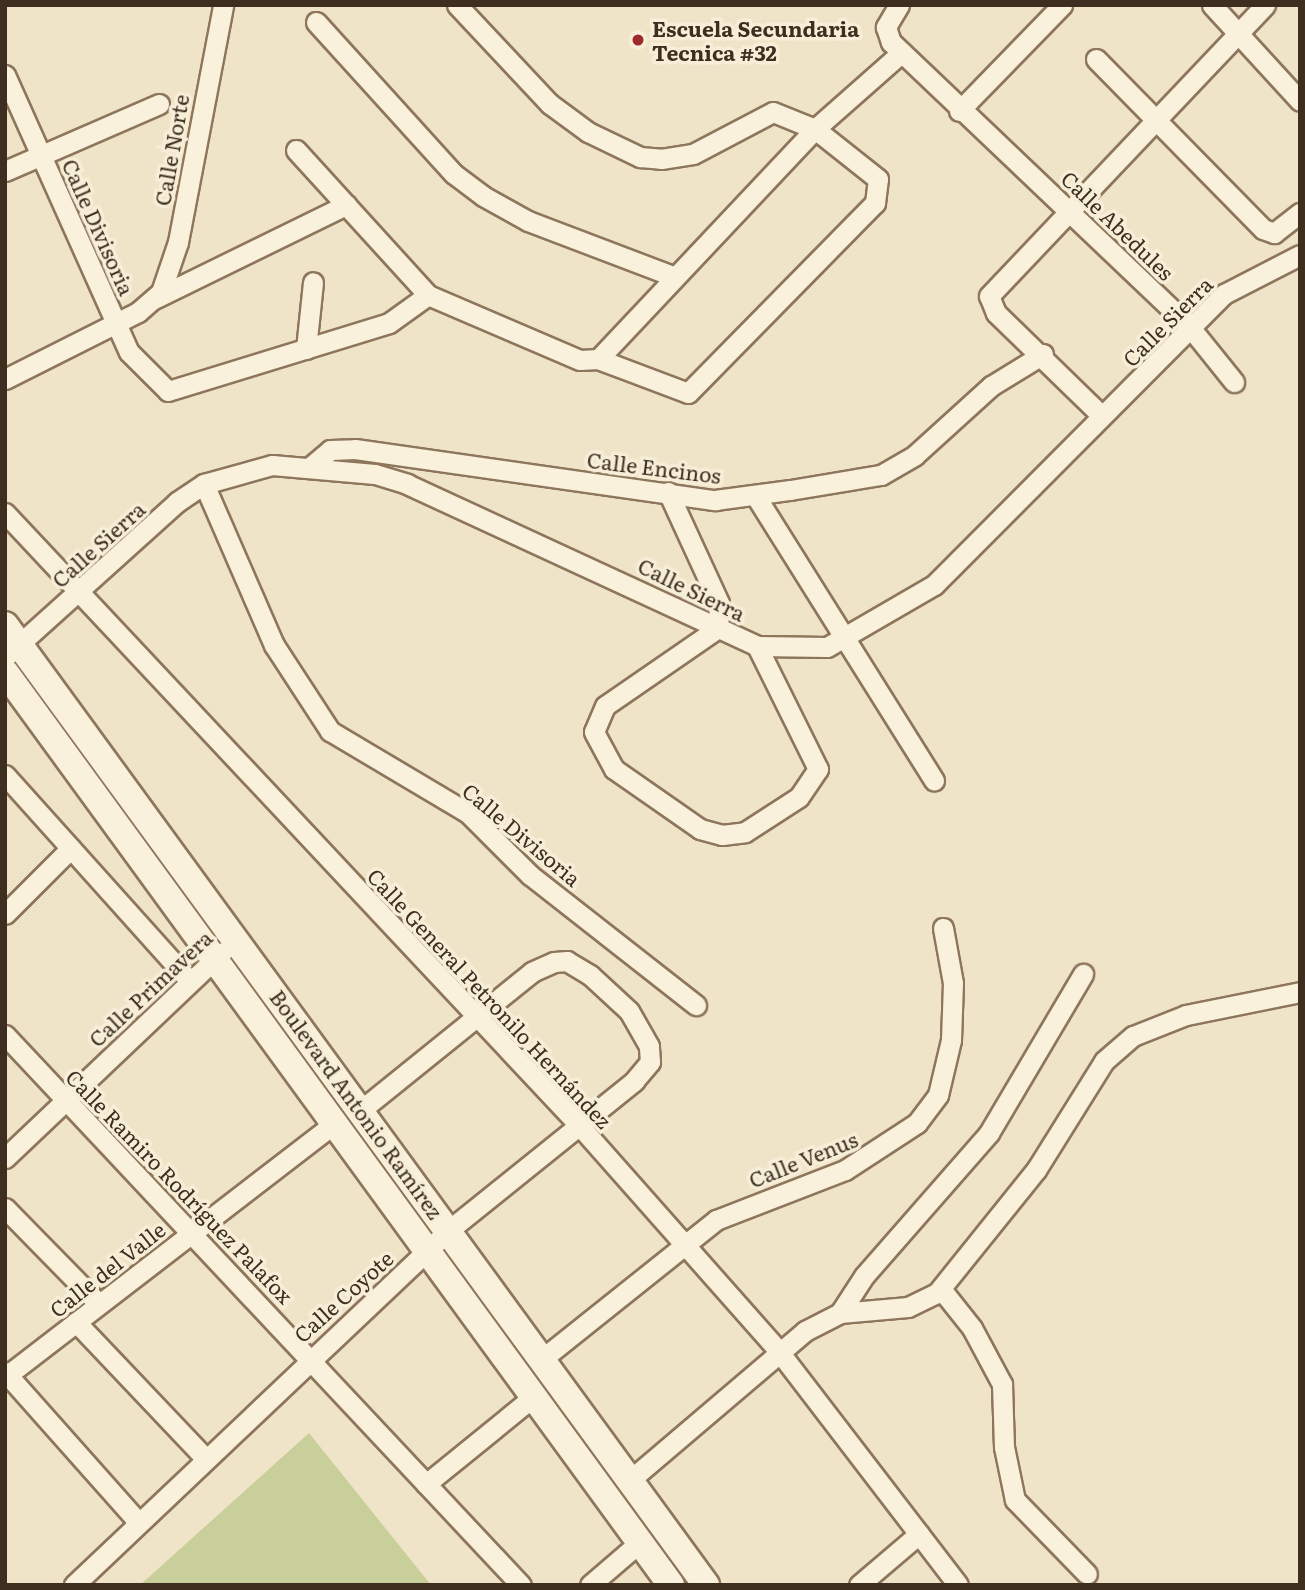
<!DOCTYPE html>
<html>
<head>
<meta charset="utf-8">
<style>
	body { margin:0 }
	#map { position:relative; width:1305px; height:1590px; overflow:hidden; background:#f0e4c8; font-family:Literata,serif }
	div>[style] { position:absolute }
	[style*='--x'] { left:calc(var(--x)*1px); top:calc(var(--y)*1px); width:calc(var(--w)*1px); rotate:calc(var(--a)*1deg) }
	.green>* { inset:0; background:#c9cf9b }
	.roads { filter:drop-shadow(2px 0 #8d765c) drop-shadow(-2px 0 #8d765c) drop-shadow(0 2px #8d765c) drop-shadow(0 -2px #8d765c) }
	.minor>* { height:19px; margin:-9.5px; padding:0 9.5px; transform-origin:9.5px; border-radius:9.5px; background:#faf1dc }
	.secondary>* { height:26px; margin:-13px; padding:0 13px; transform-origin:13px; border-radius:13px; background:#faf1dc }
	.dots>* { width:19px; height:19px; translate:-50% -50%; box-sizing:border-box; border:4px solid #f7eed8; border-radius:50% }
	span { translate:-50% -50%; white-space:nowrap; text-align:center; line-height:1.15; -webkit-text-stroke:7px #f7eed8; paint-order:stroke }
	.poi-label { font-size:21px; color:#3d2e20; font-weight:700 }
	.left { translate:0 -50%; text-align:left }
	.street-label { font-size:21px; color:#3d2e20 }
	.frame { position:absolute; inset:0; border:7px solid #3d2e20; pointer-events:none }
</style>
</head>
<body>
<div id="map">
	<div class="green">
		<i style="clip-path:polygon(309px 1433px,431px 1585px,140px 1585px)"></i>
	</div>
	<div class="roads">
		<div class="minor">
			<i style="--x:457;--y:5;--w:136;--a:46.8"></i>
			<i style="--x:550;--y:104;--w:47;--a:36.4"></i>
			<i style="--x:588;--y:132;--w:58;--a:25.7"></i>
			<i style="--x:640;--y:157;--w:21;--a:5"></i>
			<i style="--x:661;--y:159;--w:32;--a:-9"></i>
			<i style="--x:693;--y:154;--w:90;--a:-27.7"></i>
			<i style="--x:773;--y:112;--w:45;--a:22"></i>
			<i style="--x:815;--y:129;--w:115;--a:-41.5"></i>
			<i style="--x:899;--y:5;--w:26;--a:121"></i>
			<i style="--x:886;--y:27;--w:16;--a:72"></i>
			<i style="--x:891;--y:42;--w:412;--a:43.6"></i>
			<i style="--x:1189;--y:326;--w:72;--a:51.2"></i>
			<i style="--x:1212;--y:5;--w:130;--a:47.5"></i>
			<i style="--x:316;--y:22;--w:205;--a:47.8"></i>
			<i style="--x:454;--y:174;--w:36;--a:37"></i>
			<i style="--x:483;--y:196;--w:51;--a:29.1"></i>
			<i style="--x:528;--y:221;--w:152;--a:20.8"></i>
			<i style="--x:1096;--y:59;--w:238;--a:45.5"></i>
			<i style="--x:1263;--y:229;--w:12;--a:20"></i>
			<i style="--x:1274;--y:233;--w:33;--a:-38"></i>
			<i style="--x:5;--y:75;--w:303;--a:65.9"></i>
			<i style="--x:129;--y:352;--w:55;--a:45"></i>
			<i style="--x:168;--y:391;--w:231;--a:-17.1"></i>
			<i style="--x:389;--y:323;--w:48;--a:-35.7"></i>
			<i style="--x:428;--y:295;--w:165;--a:23.2"></i>
			<i style="--x:580;--y:360;--w:18;--a:-3"></i>
			<i style="--x:598;--y:359;--w:96;--a:20.7"></i>
			<i style="--x:688;--y:393;--w:267;--a:-45.5"></i>
			<i style="--x:875;--y:203;--w:24;--a:-83"></i>
			<i style="--x:878;--y:179;--w:80;--a:-141.6"></i>
			<i style="--x:815;--y:129;--w:316;--a:133.3"></i>
			<i style="--x:959;--y:111;--w:148;--a:-45.8"></i>
			<i style="--x:296;--y:150;--w:196;--a:47.7"></i>
			<i style="--x:5;--y:171;--w:168;--a:-23.5"></i>
			<i style="--x:156;--y:298;--w:212;--a:-26.1"></i>
			<i style="--x:306;--y:349;--w:67;--a:-84"></i>
			<i style="--x:5;--y:379;--w:149;--a:-26.7"></i>
			<i style="--x:138;--y:312;--w:30;--a:-41"></i>
			<i style="--x:161;--y:292;--w:53;--a:-71.2"></i>
			<i style="--x:178;--y:242;--w:241;--a:-79.2"></i>
			<i style="--x:1102;--y:416;--w:148;--a:-135.8"></i>
			<i style="--x:996;--y:313;--w:18;--a:-112"></i>
			<i style="--x:989;--y:296;--w:401;--a:-46.5"></i>
			<i style="--x:310;--y:467;--w:26;--a:-40"></i>
			<i style="--x:330;--y:450;--w:25;--a:-2"></i>
			<i style="--x:355;--y:449;--w:364;--a:8.1"></i>
			<i style="--x:715;--y:500;--w:76;--a:-7.6"></i>
			<i style="--x:790;--y:490;--w:92;--a:-9.4"></i>
			<i style="--x:881;--y:475;--w:39;--a:-30"></i>
			<i style="--x:915;--y:455;--w:103;--a:-42.2"></i>
			<i style="--x:991;--y:386;--w:61;--a:-31.6"></i>
			<i style="--x:204;--y:484;--w:176;--a:66.5"></i>
			<i style="--x:274;--y:645;--w:103;--a:56.9"></i>
			<i style="--x:330;--y:731;--w:161;--a:30.7"></i>
			<i style="--x:468;--y:813;--w:88;--a:45"></i>
			<i style="--x:530;--y:875;--w:211;--a:38.1"></i>
			<i style="--x:668;--y:492;--w:122;--a:65.3"></i>
			<i style="--x:719;--y:603;--w:25;--a:92"></i>
			<i style="--x:718;--y:628;--w:137;--a:145.4"></i>
			<i style="--x:605;--y:706;--w:28;--a:113"></i>
			<i style="--x:594;--y:732;--w:42;--a:61.6"></i>
			<i style="--x:614;--y:769;--w:105;--a:34.9"></i>
			<i style="--x:700;--y:829;--w:23;--a:15"></i>
			<i style="--x:722;--y:835;--w:23;--a:-7"></i>
			<i style="--x:745;--y:832;--w:64;--a:-32.9"></i>
			<i style="--x:799;--y:797;--w:34;--a:-56"></i>
			<i style="--x:818;--y:769;--w:137;--a:-116.4"></i>
			<i style="--x:755;--y:495;--w:337;--a:57.9"></i>
			<i style="--x:5;--y:513;--w:838;--a:46.84"></i>
			<i style="--x:578;--y:1124;--w:300;--a:48.5"></i>
			<i style="--x:777;--y:1349;--w:297;--a:52.5"></i>
			<i style="--x:5;--y:657;--w:232;--a:-42"></i>
			<i style="--x:177;--y:502;--w:32;--a:-34"></i>
			<i style="--x:204;--y:484;--w:71;--a:-15.6"></i>
			<i style="--x:272;--y:465;--w:103;--a:5"></i>
			<i style="--x:375;--y:474;--w:34;--a:17"></i>
			<i style="--x:407;--y:484;--w:386;--a:24.8"></i>
			<i style="--x:757;--y:646;--w:70;--a:0.8"></i>
			<i style="--x:827;--y:647;--w:124;--a:-30.1"></i>
			<i style="--x:934;--y:585;--w:411;--a:-45.1"></i>
			<i style="--x:1224;--y:294;--w:85;--a:-27.2"></i>
			<i style="--x:5;--y:775;--w:275;--a:48.1"></i>
			<i style="--x:5;--y:914;--w:93;--a:-45"></i>
			<i style="--x:5;--y:1035;--w:754;--a:46.83"></i>
			<i style="--x:5;--y:1158;--w:299;--a:-43.5"></i>
			<i style="--x:5;--y:1208;--w:134;--a:45.6"></i>
			<i style="--x:941;--y:1289;--w:50;--a:51.5"></i>
			<i style="--x:972;--y:1328;--w:64;--a:61.8"></i>
			<i style="--x:1002;--y:1384;--w:63;--a:88.2"></i>
			<i style="--x:1004;--y:1447;--w:54;--a:78.3"></i>
			<i style="--x:1015;--y:1500;--w:103;--a:45.8"></i>
			<i style="--x:840;--y:1313;--w:44;--a:-57"></i>
			<i style="--x:864;--y:1276;--w:190;--a:-48.8"></i>
			<i style="--x:989;--y:1133;--w:185;--a:-59.4"></i>
			<i style="--x:76;--y:1322;--w:187;--a:46.5"></i>
			<i style="--x:542;--y:1359;--w:223;--a:-38.6"></i>
			<i style="--x:716;--y:1220;--w:138;--a:-21.2"></i>
			<i style="--x:845;--y:1170;--w:86;--a:-33.1"></i>
			<i style="--x:917;--y:1123;--w:35;--a:-53"></i>
			<i style="--x:938;--y:1095;--w:57;--a:-76.7"></i>
			<i style="--x:951;--y:1040;--w:57;--a:-88"></i>
			<i style="--x:953;--y:983;--w:56;--a:-100.3"></i>
			<i style="--x:5;--y:1372;--w:200;--a:48.4"></i>
			<i style="--x:5;--y:1377;--w:418;--a:-37.6"></i>
			<i style="--x:630;--y:1480;--w:230;--a:-40.4"></i>
			<i style="--x:805;--y:1331;--w:39;--a:-27"></i>
			<i style="--x:840;--y:1313;--w:68;--a:-5"></i>
			<i style="--x:908;--y:1307;--w:32;--a:-26"></i>
			<i style="--x:937;--y:1293;--w:158;--a:-51.2"></i>
			<i style="--x:1036;--y:1170;--w:128;--a:-58"></i>
			<i style="--x:1104;--y:1061;--w:38;--a:-41"></i>
			<i style="--x:1133;--y:1036;--w:57;--a:-21.6"></i>
			<i style="--x:1186;--y:1015;--w:116;--a:-11.4"></i>
			<i style="--x:426;--y:1484;--w:138;--a:-39.1"></i>
			<i style="--x:74;--y:1585;--w:516;--a:-43.43"></i>
			<i style="--x:449;--y:1230;--w:238;--a:-38.8"></i>
			<i style="--x:634;--y:1081;--w:25;--a:-50"></i>
			<i style="--x:650;--y:1062;--w:16;--a:-94"></i>
			<i style="--x:649;--y:1046;--w:40;--a:-119.7"></i>
			<i style="--x:629;--y:1011;--w:53;--a:-137.3"></i>
			<i style="--x:590;--y:975;--w:27;--a:-149"></i>
			<i style="--x:567;--y:961;--w:13;--a:176"></i>
			<i style="--x:554;--y:962;--w:24;--a:156"></i>
			<i style="--x:532;--y:972;--w:220;--a:141.1"></i>
			<i style="--x:590;--y:1585;--w:66;--a:-40.7"></i>
			<i style="--x:859;--y:1585;--w:79;--a:-40.4"></i>
		</div>
		<div class="secondary">
			<i style="--x:5;--y:625;--w:1189;--a:53.86"></i>
			<i style="--x:5;--y:672;--w:1130;--a:53.89"></i>
		</div>
	</div>
	<div class="dots">
		<i style="left:638px;top:40px;background:#9e2a2b"></i>
	</div>
	<div class="poi-label">
		<span class="left" style="left:652px;top:40px">Escuela Secundaria<br>Tecnica #32</span>
	</div>
	<div class="street-label">
		<span style="left:171px;top:150px;rotate:-80deg">Calle Norte</span>
		<span style="left:1118px;top:225px;rotate:44deg">Calle Abedules</span>
		<span style="left:99px;top:227px;rotate:66deg">Calle Divisoria</span>
		<span style="left:1167px;top:321px;rotate:-45deg">Calle Sierra</span>
		<span style="left:654px;top:467px;rotate:7deg">Calle Encinos</span>
		<span style="left:98px;top:544px;rotate:-42deg">Calle Sierra</span>
		<span style="left:692px;top:589px;rotate:26deg">Calle Sierra</span>
		<span style="left:522px;top:834px;rotate:40deg">Calle Divisoria</span>
		<span style="left:150px;top:988px;rotate:-43deg">Calle Primavera</span>
		<span style="left:490px;top:998px;rotate:47deg">Calle General Petronilo Hernández</span>
		<span style="left:357px;top:1104px;rotate:54deg">Boulevard Antonio Ramírez</span>
		<span style="left:803px;top:1159px;rotate:-22deg">Calle Venus</span>
		<span style="left:180px;top:1186px;rotate:46deg">Calle Ramiro Rodríguez Palafox</span>
		<span style="left:107px;top:1269px;rotate:-38deg">Calle del Valle</span>
		<span style="left:343px;top:1296px;rotate:-42deg">Calle Coyote</span>
	</div>
	<div class="frame"></div>
</div>
</body>
</html>
